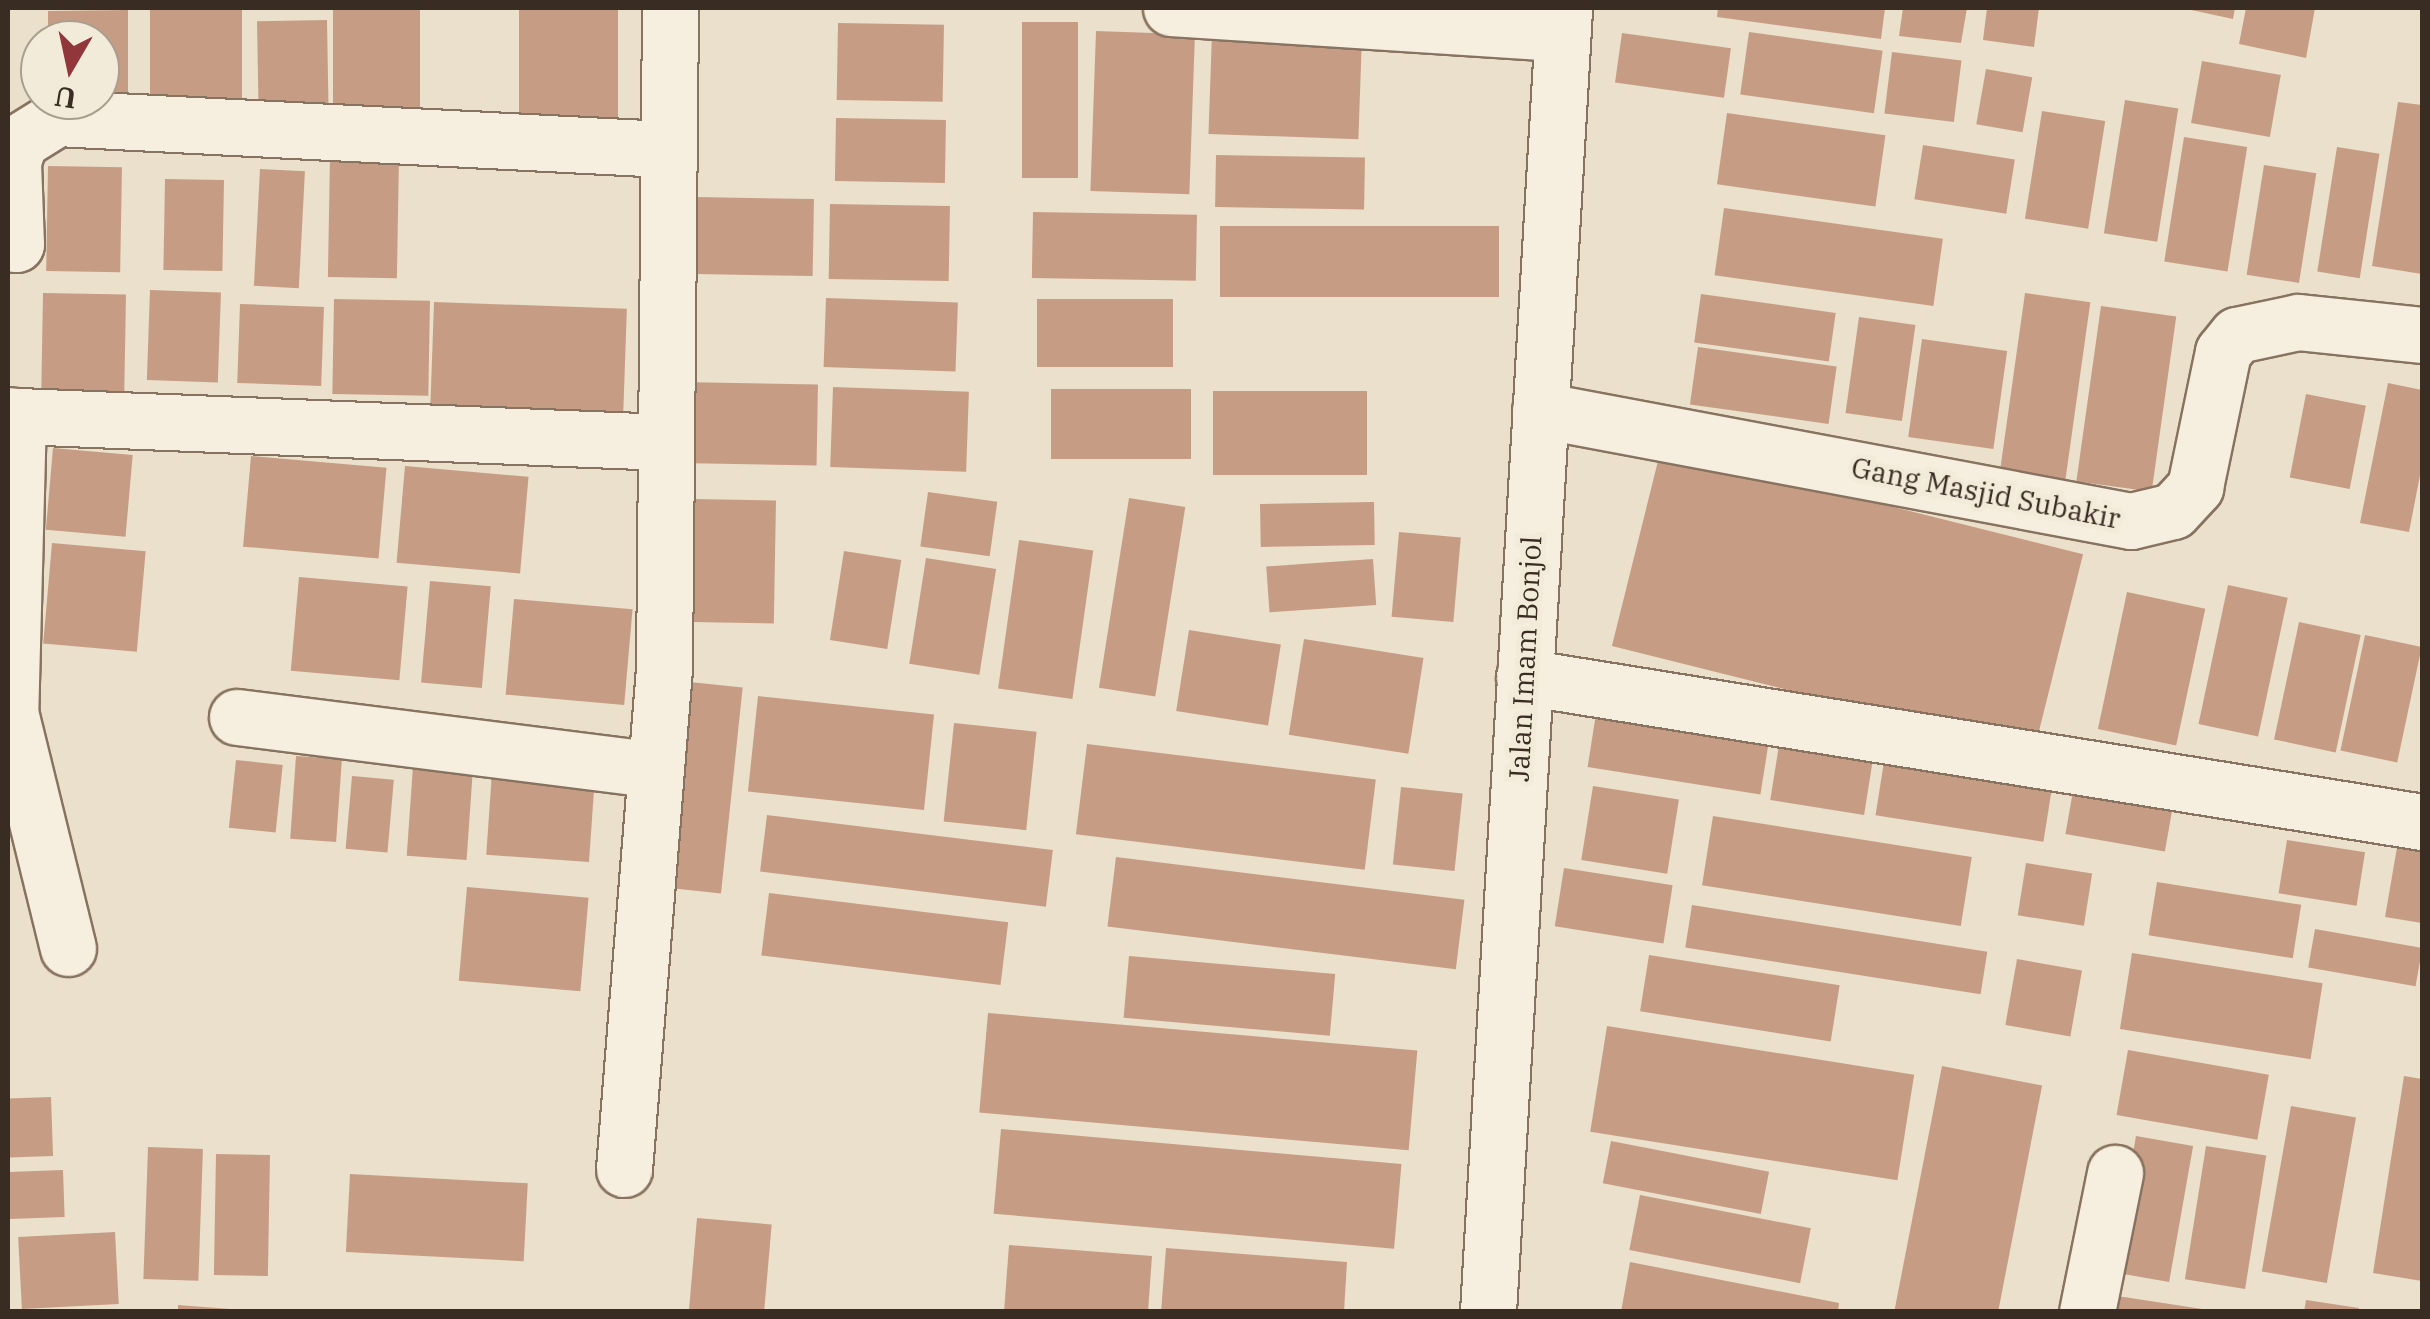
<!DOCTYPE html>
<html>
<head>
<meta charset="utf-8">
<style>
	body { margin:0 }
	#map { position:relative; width:2430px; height:1319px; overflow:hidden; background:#ebe0cb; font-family:"IBM Plex Serif",serif }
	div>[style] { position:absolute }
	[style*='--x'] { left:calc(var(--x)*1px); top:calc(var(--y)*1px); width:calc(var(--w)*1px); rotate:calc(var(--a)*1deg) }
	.building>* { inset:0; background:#c69d84; transform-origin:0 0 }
	.roads { filter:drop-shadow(2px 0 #877360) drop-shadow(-2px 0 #877360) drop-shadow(0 2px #877360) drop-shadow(0 -2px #877360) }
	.minor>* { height:55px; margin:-27.5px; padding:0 27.5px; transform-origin:27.5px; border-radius:27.5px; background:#f6eede }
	span { translate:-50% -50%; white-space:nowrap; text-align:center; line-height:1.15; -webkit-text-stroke:10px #f3ebda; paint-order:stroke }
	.street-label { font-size:28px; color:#392c22 }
	.frame { position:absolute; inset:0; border:10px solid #392c22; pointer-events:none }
	.north { position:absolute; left:20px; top:20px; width:100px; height:100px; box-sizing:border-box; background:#f3ebda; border:2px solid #a99f90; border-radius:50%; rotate:189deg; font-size:28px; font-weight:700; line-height:40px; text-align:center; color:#392c22 }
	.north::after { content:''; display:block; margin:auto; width:35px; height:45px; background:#91363a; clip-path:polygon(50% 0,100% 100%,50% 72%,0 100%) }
</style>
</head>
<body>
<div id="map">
	<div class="building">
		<i style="left:150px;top:8px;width:92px;height:110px"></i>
		<i style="left:333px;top:8px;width:87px;height:115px"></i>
		<i style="left:519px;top:8px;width:99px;height:121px"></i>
		<i style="clip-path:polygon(1718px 8px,1885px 8px,1881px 39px,1717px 17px)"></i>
		<i style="clip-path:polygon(1903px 8px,1967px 8px,1961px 43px,1899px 36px)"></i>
		<i style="clip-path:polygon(1987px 8px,2039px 8px,2034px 47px,1983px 40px)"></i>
		<i style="clip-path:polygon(2182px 8px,2235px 8px,2233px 19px)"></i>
		<i style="clip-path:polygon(2246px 8px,2315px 8px,2306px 58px,2239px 44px)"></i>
		<i style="clip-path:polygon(128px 10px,128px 97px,100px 97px,100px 40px,48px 40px,48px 11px)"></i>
		<i style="left:327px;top:20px;width:97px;height:70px;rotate:89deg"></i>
		<i style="left:1022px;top:22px;width:56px;height:156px"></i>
		<i style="left:838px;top:23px;width:106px;height:77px;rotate:1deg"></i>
		<i style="left:1096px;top:31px;width:99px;height:160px;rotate:2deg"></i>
		<i style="left:1749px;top:32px;width:135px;height:63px;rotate:8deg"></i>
		<i style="left:1212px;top:33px;width:150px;height:101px;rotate:2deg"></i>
		<i style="left:1622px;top:33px;width:110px;height:50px;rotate:8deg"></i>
		<i style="left:1892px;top:52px;width:70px;height:62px;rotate:7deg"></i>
		<i style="left:2202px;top:61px;width:80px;height:63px;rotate:10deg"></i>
		<i style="left:1986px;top:69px;width:47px;height:56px;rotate:10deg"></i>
		<i style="left:2125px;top:100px;width:54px;height:135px;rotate:9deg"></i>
		<i style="clip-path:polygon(2398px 102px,2422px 105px,2422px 274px,2372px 266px)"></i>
		<i style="left:2042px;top:111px;width:64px;height:109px;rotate:9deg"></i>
		<i style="left:1727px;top:113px;width:160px;height:72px;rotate:8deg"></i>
		<i style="left:836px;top:118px;width:110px;height:63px;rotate:1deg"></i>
		<i style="left:2184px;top:137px;width:64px;height:126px;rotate:9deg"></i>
		<i style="left:1923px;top:145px;width:93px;height:55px;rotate:9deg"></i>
		<i style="left:2337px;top:147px;width:43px;height:126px;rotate:9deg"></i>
		<i style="left:1216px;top:155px;width:149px;height:52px;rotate:1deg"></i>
		<i style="left:330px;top:156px;width:69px;height:121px;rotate:1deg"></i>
		<i style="left:2264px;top:165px;width:53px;height:111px;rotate:9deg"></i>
		<i style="left:48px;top:166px;width:74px;height:105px;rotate:1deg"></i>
		<i style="left:260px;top:169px;width:45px;height:117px;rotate:3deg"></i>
		<i style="left:165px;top:179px;width:59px;height:91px;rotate:1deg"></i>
		<i style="left:697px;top:197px;width:117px;height:77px;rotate:1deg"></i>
		<i style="left:830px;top:204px;width:120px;height:75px;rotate:1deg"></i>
		<i style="left:1724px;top:208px;width:221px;height:68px;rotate:8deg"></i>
		<i style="left:1033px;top:212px;width:164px;height:66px;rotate:1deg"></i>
		<i style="left:1220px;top:226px;width:279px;height:71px"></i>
		<i style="left:150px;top:290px;width:71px;height:90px;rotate:2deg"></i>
		<i style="left:43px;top:293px;width:83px;height:98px;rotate:1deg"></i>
		<i style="left:2025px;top:293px;width:66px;height:180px;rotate:8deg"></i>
		<i style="left:1701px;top:294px;width:136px;height:49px;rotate:8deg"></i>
		<i style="left:826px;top:298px;width:132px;height:69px;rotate:2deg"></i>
		<i style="left:334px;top:299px;width:96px;height:95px;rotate:1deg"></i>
		<i style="left:1037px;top:299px;width:136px;height:68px"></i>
		<i style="left:434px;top:302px;width:193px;height:112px;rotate:2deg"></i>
		<i style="left:240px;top:304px;width:84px;height:79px;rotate:2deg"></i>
		<i style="left:2101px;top:306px;width:76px;height:177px;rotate:8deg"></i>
		<i style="left:1859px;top:317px;width:57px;height:97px;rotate:8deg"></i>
		<i style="left:1922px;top:339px;width:86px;height:99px;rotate:8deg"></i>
		<i style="left:1698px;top:347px;width:140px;height:58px;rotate:8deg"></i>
		<i style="left:678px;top:382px;width:140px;height:81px;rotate:1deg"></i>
		<i style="clip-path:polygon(2388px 383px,2422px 390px,2422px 465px,2409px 532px,2360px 523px)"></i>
		<i style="left:833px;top:387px;width:136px;height:80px;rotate:2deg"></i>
		<i style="left:1051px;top:389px;width:140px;height:70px"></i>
		<i style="left:1213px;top:391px;width:154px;height:84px"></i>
		<i style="left:2306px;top:394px;width:61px;height:85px;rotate:11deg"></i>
		<i style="left:53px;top:448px;width:80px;height:82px;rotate:5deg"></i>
		<i style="left:1661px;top:449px;width:435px;height:203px;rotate:14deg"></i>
		<i style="left:251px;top:456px;width:136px;height:91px;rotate:5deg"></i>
		<i style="left:405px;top:466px;width:124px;height:97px;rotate:5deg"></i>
		<i style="left:928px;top:492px;width:70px;height:55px;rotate:8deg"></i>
		<i style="left:1129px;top:498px;width:57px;height:192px;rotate:9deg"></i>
		<i style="left:694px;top:499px;width:82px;height:123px;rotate:1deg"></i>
		<i style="left:1374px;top:502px;width:43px;height:114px;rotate:89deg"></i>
		<i style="left:1399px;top:532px;width:62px;height:85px;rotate:5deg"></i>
		<i style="left:1019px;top:540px;width:75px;height:150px;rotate:8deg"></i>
		<i style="left:52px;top:543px;width:94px;height:101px;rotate:5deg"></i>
		<i style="left:844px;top:551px;width:58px;height:90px;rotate:9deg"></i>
		<i style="left:926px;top:558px;width:71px;height:107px;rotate:9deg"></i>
		<i style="left:1373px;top:559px;width:46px;height:107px;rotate:86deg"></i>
		<i style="left:299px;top:577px;width:109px;height:94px;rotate:5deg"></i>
		<i style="left:430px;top:581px;width:61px;height:102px;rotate:5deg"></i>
		<i style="left:2228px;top:585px;width:61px;height:142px;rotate:12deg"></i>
		<i style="left:2127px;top:592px;width:80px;height:140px;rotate:12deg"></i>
		<i style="left:514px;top:599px;width:119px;height:96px;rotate:5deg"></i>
		<i style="left:2299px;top:622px;width:63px;height:120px;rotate:12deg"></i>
		<i style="left:1189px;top:630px;width:93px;height:82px;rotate:9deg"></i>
		<i style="left:2365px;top:635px;width:58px;height:118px;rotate:12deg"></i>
		<i style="left:1304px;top:639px;width:121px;height:97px;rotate:9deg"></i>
		<i style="left:680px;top:681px;width:63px;height:207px;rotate:6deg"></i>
		<i style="left:1599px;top:695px;width:175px;height:73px;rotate:9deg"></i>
		<i style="left:758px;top:696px;width:177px;height:96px;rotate:6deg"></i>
		<i style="left:954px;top:723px;width:83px;height:99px;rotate:6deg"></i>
		<i style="left:1782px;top:726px;width:95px;height:75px;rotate:9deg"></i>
		<i style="left:1087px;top:744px;width:291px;height:91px;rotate:7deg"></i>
		<i style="left:1886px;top:749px;width:170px;height:67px;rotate:9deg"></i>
		<i style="left:296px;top:756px;width:46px;height:83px;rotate:4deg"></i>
		<i style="left:493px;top:758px;width:103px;height:97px;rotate:4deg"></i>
		<i style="left:236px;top:760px;width:47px;height:68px;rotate:6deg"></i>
		<i style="left:413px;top:766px;width:60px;height:90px;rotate:4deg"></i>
		<i style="left:2076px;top:774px;width:101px;height:61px;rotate:10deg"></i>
		<i style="left:352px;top:776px;width:42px;height:73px;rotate:5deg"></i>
		<i style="left:1593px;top:786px;width:87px;height:75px;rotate:9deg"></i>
		<i style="left:1401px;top:787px;width:62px;height:78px;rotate:6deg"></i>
		<i style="left:767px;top:815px;width:288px;height:57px;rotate:7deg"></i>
		<i style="left:1713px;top:816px;width:262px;height:70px;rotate:9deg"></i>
		<i style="clip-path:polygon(2400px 830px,2422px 834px,2422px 923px,2385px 917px)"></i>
		<i style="left:2287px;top:840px;width:79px;height:54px;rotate:9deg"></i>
		<i style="left:1116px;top:857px;width:351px;height:70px;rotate:7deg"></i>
		<i style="left:2026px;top:863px;width:67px;height:53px;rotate:9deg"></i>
		<i style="left:1564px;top:868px;width:110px;height:59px;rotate:9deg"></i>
		<i style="left:2157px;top:882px;width:146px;height:54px;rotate:9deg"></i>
		<i style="left:467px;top:887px;width:122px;height:94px;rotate:5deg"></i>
		<i style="left:769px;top:893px;width:241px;height:63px;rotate:7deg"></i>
		<i style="left:1692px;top:905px;width:299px;height:43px;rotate:9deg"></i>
		<i style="left:2315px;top:929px;width:109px;height:39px;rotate:10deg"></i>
		<i style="left:2132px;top:953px;width:193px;height:77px;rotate:9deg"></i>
		<i style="left:1649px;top:955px;width:193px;height:57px;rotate:9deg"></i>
		<i style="left:1129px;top:956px;width:207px;height:62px;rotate:5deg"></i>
		<i style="left:2017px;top:959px;width:66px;height:67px;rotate:10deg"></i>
		<i style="left:988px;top:1013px;width:431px;height:100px;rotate:5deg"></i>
		<i style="left:1607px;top:1026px;width:311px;height:107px;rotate:9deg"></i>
		<i style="left:2128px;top:1050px;width:143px;height:66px;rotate:10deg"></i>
		<i style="left:1942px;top:1066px;width:102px;height:251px;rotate:11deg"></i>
		<i style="clip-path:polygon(2404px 1076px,2422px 1079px,2422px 1281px,2373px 1273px)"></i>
		<i style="left:51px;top:1097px;width:59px;height:43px;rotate:88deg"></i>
		<i style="left:2291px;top:1106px;width:66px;height:168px;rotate:10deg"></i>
		<i style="left:1001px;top:1129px;width:402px;height:85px;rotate:5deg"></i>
		<i style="left:2136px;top:1136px;width:58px;height:138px;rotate:10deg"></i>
		<i style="left:1611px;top:1141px;width:161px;height:43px;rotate:11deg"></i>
		<i style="left:2206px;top:1146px;width:61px;height:135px;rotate:9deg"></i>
		<i style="left:148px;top:1147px;width:55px;height:132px;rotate:2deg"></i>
		<i style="left:216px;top:1154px;width:54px;height:121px;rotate:1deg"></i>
		<i style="left:63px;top:1170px;width:47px;height:55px;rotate:88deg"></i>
		<i style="left:350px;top:1174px;width:178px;height:78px;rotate:3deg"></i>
		<i style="left:1640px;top:1195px;width:174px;height:56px;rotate:11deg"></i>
		<i style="left:697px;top:1218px;width:75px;height:94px;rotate:5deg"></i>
		<i style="left:115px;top:1232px;width:72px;height:97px;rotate:87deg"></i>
		<i style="clip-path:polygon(1009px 1245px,1152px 1256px,1148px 1312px,1004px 1312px)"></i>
		<i style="clip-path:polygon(1166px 1248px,1347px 1262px,1344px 1312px,1161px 1312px)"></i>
		<i style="clip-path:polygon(1630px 1262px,1839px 1303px,1838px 1312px,1621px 1312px)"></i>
		<i style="clip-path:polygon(2111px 1295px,2202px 1309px,2202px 1312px,2108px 1312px)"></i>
		<i style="clip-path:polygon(2306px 1300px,2359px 1308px,2358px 1312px,2304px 1312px)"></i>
		<i style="clip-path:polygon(178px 1305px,230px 1309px,230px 1312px,178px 1312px)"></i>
	</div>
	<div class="roads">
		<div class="minor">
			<i style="--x:1171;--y:8;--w:391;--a:3.7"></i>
			<i style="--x:8;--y:243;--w:8;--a:7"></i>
			<i style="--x:16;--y:244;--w:83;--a:-92.1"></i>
			<i style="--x:13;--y:161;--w:21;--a:-71"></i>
			<i style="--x:20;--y:141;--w:44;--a:-31.9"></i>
			<i style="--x:57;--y:118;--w:609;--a:2.92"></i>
			<i style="--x:1540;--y:410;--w:601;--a:10.64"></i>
			<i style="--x:2131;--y:521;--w:43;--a:-13.4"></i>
			<i style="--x:2173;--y:511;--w:33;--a:-47"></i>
			<i style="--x:2195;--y:487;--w:138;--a:-78.3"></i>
			<i style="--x:2223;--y:352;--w:22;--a:-51"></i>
			<i style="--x:2237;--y:335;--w:62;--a:-12"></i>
			<i style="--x:2298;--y:322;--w:125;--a:6"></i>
			<i style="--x:8;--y:415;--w:10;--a:6"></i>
			<i style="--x:18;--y:416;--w:296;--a:91.5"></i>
			<i style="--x:10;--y:712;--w:243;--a:76.2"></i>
			<i style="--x:18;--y:416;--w:647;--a:2.3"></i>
			<i style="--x:1524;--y:677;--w:910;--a:9.17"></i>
			<i style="--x:237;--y:717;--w:422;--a:7.2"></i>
			<i style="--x:624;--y:1169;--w:502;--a:-85.43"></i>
			<i style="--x:664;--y:669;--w:661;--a:-89.48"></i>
			<i style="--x:1488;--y:1312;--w:1306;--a:-86.66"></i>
			<i style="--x:2087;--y:1312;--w:142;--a:-78.6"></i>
		</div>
	</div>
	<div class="street-label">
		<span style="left:1986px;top:493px;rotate:11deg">Gang Masjid Subakir</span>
		<span style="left:1525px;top:659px;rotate:-87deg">Jalan Imam Bonjol</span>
	</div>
	<div class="frame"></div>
	<div class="north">U</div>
</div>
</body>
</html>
